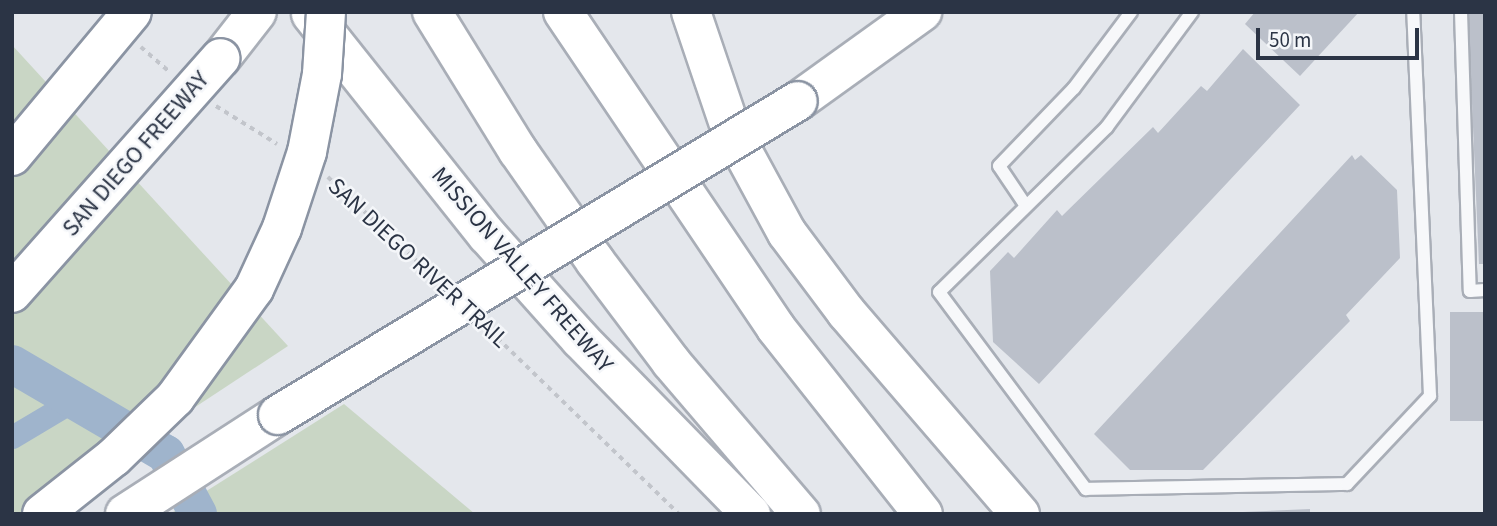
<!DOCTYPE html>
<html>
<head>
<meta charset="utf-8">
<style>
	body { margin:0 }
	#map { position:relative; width:1497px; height:526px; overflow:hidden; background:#e4e7ec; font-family:"Source Sans 3",sans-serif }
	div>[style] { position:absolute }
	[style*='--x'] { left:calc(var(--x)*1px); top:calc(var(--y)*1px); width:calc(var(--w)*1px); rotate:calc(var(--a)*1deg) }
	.green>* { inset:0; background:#c9d6c5 }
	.canal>* { height:23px; margin:-11.5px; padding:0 11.5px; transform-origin:11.5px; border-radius:11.5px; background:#9fb4cc }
	.river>* { height:38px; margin:-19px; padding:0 19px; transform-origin:19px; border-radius:19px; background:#9fb4cc }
	.building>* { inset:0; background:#bbc0ca; transform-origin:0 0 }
	.path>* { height:3.5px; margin-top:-1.75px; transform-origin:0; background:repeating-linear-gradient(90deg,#c2c5cb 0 5px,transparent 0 10px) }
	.roads { filter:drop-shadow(2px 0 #a9aeb7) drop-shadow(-2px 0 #a9aeb7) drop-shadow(0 2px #a9aeb7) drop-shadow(0 -2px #a9aeb7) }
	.service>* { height:12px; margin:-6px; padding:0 6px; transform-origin:6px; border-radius:6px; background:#f7f8fa }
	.motorway>* { height:38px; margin:-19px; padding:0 19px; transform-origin:19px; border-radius:19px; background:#fff }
	.bridges { filter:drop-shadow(2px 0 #8b94a3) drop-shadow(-2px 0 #8b94a3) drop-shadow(0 2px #8b94a3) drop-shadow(0 -2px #8b94a3) }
	.motorway-bridge>* { height:38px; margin:-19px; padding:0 19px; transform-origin:19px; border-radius:19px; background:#fff }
	span { translate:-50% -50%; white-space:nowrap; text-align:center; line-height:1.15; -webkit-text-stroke:5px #f4f6f9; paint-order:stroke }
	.street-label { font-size:24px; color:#2b3445 }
	.frame { position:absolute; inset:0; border:14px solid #2b3445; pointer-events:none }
	.scale { position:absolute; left:1256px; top:28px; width:163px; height:32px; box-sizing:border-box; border:4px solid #2b3445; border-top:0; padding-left:9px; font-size:21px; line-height:24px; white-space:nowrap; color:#2b3445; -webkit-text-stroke:5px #f4f6f9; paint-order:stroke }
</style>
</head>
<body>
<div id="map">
	<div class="green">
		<i style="clip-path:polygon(12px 45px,288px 346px,33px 514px,12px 514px)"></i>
		<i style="clip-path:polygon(344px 404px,475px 514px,170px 514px)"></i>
	</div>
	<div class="canal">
		<i style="--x:12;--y:437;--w:74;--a:-30.7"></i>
	</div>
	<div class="river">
		<i style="--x:12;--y:364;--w:178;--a:30.3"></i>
		<i style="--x:166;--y:454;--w:68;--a:61.9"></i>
	</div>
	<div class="building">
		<i style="clip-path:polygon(1255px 12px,1359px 12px,1300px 76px,1245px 24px)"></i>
		<i style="clip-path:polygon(1468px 12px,1485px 12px,1485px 264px,1479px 264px)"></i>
		<i style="clip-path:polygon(1243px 49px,1300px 105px,1039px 384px,993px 342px,990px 271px,1008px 252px,1014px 258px,1057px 210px,1062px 216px,1153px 127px,1158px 133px,1201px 86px,1207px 91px)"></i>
		<i style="clip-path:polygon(1352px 155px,1355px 160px,1361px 155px,1397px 190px,1400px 258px,1346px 315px,1350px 321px,1203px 470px,1130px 470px,1094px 434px)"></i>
		<i style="left:1485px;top:312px;width:109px;height:35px;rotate:90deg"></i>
		<i style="clip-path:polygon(1310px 509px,1310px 514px,1243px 514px,1243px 512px)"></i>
	</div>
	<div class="path">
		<i style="--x:141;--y:47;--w:38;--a:41"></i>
		<i style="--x:216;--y:106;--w:72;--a:31.9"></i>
		<i style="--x:328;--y:177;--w:153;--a:43.4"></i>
		<i style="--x:483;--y:324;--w:273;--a:44.1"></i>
	</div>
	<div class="roads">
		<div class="service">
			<i style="--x:1192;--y:12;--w:143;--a:126.5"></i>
			<i style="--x:1107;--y:127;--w:235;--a:135.5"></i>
			<i style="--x:939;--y:292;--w:246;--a:53.3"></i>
			<i style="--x:1086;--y:489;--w:261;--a:-1.1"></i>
			<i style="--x:1347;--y:484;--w:121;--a:-46.7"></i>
			<i style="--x:1430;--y:396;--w:384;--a:-92.5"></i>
			<i style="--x:1461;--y:12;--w:279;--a:88.2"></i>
			<i style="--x:1470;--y:291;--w:15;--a:-4"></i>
			<i style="--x:1026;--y:206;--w:48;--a:-124"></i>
			<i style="--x:999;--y:166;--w:108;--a:-46.1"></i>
			<i style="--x:1074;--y:88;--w:95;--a:-53.1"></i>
		</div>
		<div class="motorway">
			<i style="--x:432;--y:12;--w:163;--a:58.3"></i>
			<i style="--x:518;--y:151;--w:134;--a:55"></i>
			<i style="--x:595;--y:261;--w:126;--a:53"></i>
			<i style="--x:671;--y:362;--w:200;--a:49.5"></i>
			<i style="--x:563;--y:12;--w:381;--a:56"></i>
			<i style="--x:776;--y:328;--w:237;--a:51.7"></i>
			<i style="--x:691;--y:12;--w:125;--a:71.3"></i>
			<i style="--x:731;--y:130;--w:117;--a:61.5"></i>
			<i style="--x:787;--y:233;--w:99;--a:53.2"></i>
			<i style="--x:846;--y:312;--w:267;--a:49.3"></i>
			<i style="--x:311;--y:14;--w:283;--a:51.5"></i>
			<i style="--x:487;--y:235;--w:140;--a:48.2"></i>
			<i style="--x:580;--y:339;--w:245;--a:45.7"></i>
			<i style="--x:221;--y:58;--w:58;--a:-52"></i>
			<i style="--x:798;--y:101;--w:153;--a:-35.7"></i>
			<i style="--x:125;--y:514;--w:182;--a:-32.9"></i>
		</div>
	</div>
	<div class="bridges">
		<div class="motorway-bridge">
			<i style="--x:12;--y:156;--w:187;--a:-50.2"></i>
			<i style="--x:12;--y:293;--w:314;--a:-48.4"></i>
			<i style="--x:278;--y:415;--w:607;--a:-31.13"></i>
			<i style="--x:42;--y:514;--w:92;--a:-38.4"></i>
			<i style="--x:114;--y:457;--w:85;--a:-44"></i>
			<i style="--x:175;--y:398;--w:135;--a:-54.1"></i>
			<i style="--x:254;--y:289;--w:67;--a:-65.3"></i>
			<i style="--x:282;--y:228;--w:80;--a:-71.8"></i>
			<i style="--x:307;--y:152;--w:79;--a:-79.1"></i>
			<i style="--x:322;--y:74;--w:62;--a:-86.3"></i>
		</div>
	</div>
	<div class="street-label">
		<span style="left:136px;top:154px;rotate:-49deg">SAN DIEGO FREEWAY</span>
		<span style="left:418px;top:263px;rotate:43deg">SAN DIEGO RIVER TRAIL</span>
		<span style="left:522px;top:270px;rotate:49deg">MISSION VALLEY FREEWAY</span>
	</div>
	<div class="frame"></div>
	<div class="scale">50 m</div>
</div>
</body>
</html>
